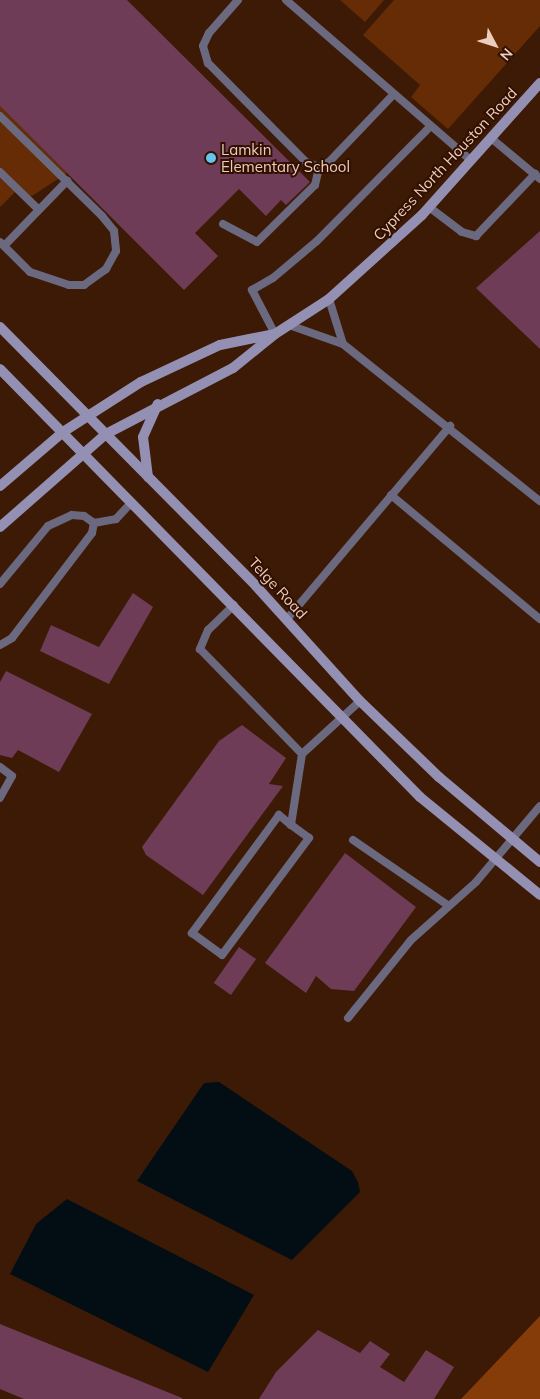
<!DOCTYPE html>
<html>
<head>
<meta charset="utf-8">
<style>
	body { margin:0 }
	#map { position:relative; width:540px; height:1399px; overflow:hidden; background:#3d1a05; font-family:Mulish,sans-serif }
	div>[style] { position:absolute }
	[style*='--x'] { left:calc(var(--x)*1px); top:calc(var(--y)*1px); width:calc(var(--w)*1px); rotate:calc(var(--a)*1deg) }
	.green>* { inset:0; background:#652c05 }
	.forest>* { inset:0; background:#863c09 }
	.water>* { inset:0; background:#030e14 }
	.building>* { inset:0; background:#6e3c56; transform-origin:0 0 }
	.lane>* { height:8px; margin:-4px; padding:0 4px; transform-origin:4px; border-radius:4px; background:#6b6980 }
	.secondary>* { height:10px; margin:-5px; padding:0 5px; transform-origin:5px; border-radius:5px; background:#9390b4 }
	.dots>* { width:14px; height:14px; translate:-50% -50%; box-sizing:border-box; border:2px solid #321000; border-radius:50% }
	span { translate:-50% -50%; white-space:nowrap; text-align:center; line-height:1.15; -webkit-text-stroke:4px #321000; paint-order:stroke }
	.poi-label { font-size:15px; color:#eccebf }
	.left { translate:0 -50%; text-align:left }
	.street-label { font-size:15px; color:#eccebf }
	.north { position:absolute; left:470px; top:20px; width:50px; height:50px; -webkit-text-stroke:4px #321000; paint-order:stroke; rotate:130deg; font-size:14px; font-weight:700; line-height:20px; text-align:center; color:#eccebf }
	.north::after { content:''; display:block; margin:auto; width:18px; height:22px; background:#eccebf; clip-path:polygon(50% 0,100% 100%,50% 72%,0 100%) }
</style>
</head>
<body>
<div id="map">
	<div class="green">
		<i style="clip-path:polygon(340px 0,384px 0,365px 22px)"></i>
		<i style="clip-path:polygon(394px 0,540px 0,540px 26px,448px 129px,411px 97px,420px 85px,363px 35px)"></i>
		<i style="clip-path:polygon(0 106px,67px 173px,32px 196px,15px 192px,0 207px)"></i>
	</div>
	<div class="forest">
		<i style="clip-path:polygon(540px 1316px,540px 1399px,461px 1399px)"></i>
	</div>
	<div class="water">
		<i style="clip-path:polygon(219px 1082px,352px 1171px,358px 1182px,360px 1192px,292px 1260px,137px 1181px,204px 1083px)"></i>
		<i style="clip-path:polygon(67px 1199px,254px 1295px,208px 1372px,10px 1274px,36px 1224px)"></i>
	</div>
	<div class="building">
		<i style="clip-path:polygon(0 0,127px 0,310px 182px,286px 205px,281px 200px,266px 216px,239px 189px,195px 233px,218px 256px,184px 290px,0 106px)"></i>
		<i style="clip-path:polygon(540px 231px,540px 349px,476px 288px)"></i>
		<i style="clip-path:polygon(133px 593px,153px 607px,109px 684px,40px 651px,51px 625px,99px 647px)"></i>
		<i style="clip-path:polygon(6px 671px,92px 714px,59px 772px,18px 750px,12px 758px,0 755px,0 682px)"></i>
		<i style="clip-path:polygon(242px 725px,286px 758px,269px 784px,283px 786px,203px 895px,146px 855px,142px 847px,219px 741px)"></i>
		<i style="clip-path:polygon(345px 853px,416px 907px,354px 991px,331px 989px,316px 976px,306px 993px,265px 963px)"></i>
		<i style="left:239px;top:947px;width:21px;height:44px;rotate:35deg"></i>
		<i style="clip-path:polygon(0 1324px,182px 1398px,182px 1399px,24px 1399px,0 1389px)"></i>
		<i style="clip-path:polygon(318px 1330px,360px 1353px,370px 1341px,390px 1354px,380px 1367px,404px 1382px,426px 1350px,454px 1367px,434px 1399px,259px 1399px,276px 1372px)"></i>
	</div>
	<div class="lane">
		<i style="--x:238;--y:0;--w:44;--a:131.3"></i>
		<i style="--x:209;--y:33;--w:14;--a:115"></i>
		<i style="--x:203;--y:46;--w:18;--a:74"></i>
		<i style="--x:208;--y:63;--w:139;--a:45.3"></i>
		<i style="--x:306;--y:162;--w:14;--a:21"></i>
		<i style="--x:286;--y:0;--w:245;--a:40.9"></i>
		<i style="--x:0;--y:116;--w:143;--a:44.4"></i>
		<i style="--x:102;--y:216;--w:19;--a:51"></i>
		<i style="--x:114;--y:231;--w:20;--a:84"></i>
		<i style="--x:116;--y:251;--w:21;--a:119"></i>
		<i style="--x:106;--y:269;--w:27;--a:144"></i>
		<i style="--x:84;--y:285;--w:15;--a:180"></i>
		<i style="--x:69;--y:285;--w:41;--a:-161.6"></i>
		<i style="--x:30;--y:272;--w:42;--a:-135"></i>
		<i style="--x:491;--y:138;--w:64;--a:39.9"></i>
		<i style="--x:0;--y:172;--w:54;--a:44.3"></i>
		<i style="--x:429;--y:207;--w:41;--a:37.1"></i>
		<i style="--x:462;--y:232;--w:15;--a:16"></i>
		<i style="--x:476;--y:236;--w:86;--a:-46.4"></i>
		<i style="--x:223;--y:224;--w:38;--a:28"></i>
		<i style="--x:257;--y:242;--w:81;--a:-44.5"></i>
		<i style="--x:315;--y:185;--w:18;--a:-77"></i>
		<i style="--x:319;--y:167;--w:11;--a:-27"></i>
		<i style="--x:329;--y:162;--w:94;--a:-46.3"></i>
		<i style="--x:4;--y:246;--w:91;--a:-45.9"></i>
		<i style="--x:329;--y:299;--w:47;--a:72.7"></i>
		<i style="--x:289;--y:325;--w:57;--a:19.4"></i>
		<i style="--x:343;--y:344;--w:252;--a:38.6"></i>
		<i style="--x:275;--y:334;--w:50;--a:-117.6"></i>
		<i style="--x:252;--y:290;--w:24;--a:-30"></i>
		<i style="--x:273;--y:278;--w:57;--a:-40.1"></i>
		<i style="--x:317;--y:241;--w:161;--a:-45.3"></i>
		<i style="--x:391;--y:495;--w:194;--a:39.8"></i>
		<i style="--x:0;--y:584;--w:75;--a:-50.4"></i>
		<i style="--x:48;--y:526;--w:26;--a:-25"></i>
		<i style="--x:72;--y:515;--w:12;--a:5"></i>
		<i style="--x:84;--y:516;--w:12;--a:35"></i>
		<i style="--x:94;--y:523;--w:22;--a:-10"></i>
		<i style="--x:116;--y:519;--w:23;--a:-47"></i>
		<i style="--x:234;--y:605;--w:36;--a:136"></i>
		<i style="--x:208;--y:630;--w:21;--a:113"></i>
		<i style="--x:200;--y:649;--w:146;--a:45.8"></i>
		<i style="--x:302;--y:754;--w:79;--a:-42.4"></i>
		<i style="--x:287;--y:619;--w:253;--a:-49.8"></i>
		<i style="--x:0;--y:645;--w:14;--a:-30"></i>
		<i style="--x:12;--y:638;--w:132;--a:-52.7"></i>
		<i style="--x:92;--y:533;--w:10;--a:-79"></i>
		<i style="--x:0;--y:767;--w:15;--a:37"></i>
		<i style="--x:12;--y:776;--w:25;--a:119"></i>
		<i style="--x:291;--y:825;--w:16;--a:-140"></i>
		<i style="--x:279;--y:815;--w:147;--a:126.4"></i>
		<i style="--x:192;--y:933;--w:37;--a:36"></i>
		<i style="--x:222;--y:955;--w:146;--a:-53.4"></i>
		<i style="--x:309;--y:838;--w:22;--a:-144"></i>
		<i style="--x:291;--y:825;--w:72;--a:-81.2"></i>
		<i style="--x:353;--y:840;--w:116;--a:34.5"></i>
		<i style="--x:348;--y:1018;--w:100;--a:-51.1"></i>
		<i style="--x:411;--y:940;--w:87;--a:-41.7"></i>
		<i style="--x:476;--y:882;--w:99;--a:-49.9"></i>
	</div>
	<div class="secondary">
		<i style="--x:0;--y:327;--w:364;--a:45.3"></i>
		<i style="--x:256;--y:586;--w:155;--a:47.9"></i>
		<i style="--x:360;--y:701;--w:110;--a:43.9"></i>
		<i style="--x:439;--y:777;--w:132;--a:40.1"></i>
		<i style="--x:0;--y:369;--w:600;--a:45.54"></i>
		<i style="--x:420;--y:797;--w:155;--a:39.2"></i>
		<i style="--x:148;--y:477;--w:40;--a:-97.1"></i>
		<i style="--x:143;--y:437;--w:36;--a:-66"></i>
		<i style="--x:0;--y:486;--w:83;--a:-40.6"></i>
		<i style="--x:63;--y:432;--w:93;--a:-32.7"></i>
		<i style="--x:141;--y:382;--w:87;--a:-25.1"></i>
		<i style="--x:220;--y:345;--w:55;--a:-11.5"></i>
		<i style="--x:0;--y:527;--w:141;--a:-41.3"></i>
		<i style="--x:106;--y:434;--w:143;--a:-27.5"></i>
		<i style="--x:233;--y:368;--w:54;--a:-39"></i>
		<i style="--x:275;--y:334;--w:64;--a:-32.9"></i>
		<i style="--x:329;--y:299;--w:125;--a:-42.1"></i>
		<i style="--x:422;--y:215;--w:177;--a:-48.2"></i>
	</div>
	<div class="dots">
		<i style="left:211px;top:158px;background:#64c5ee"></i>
	</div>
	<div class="poi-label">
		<span class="left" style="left:221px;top:158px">Lamkin<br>Elementary School</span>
	</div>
	<div class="street-label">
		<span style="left:445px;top:164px;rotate:-47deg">Cypress North Houston Road</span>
		<span style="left:278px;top:588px;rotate:47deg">Telge Road</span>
	</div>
	<div class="north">N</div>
</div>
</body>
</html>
